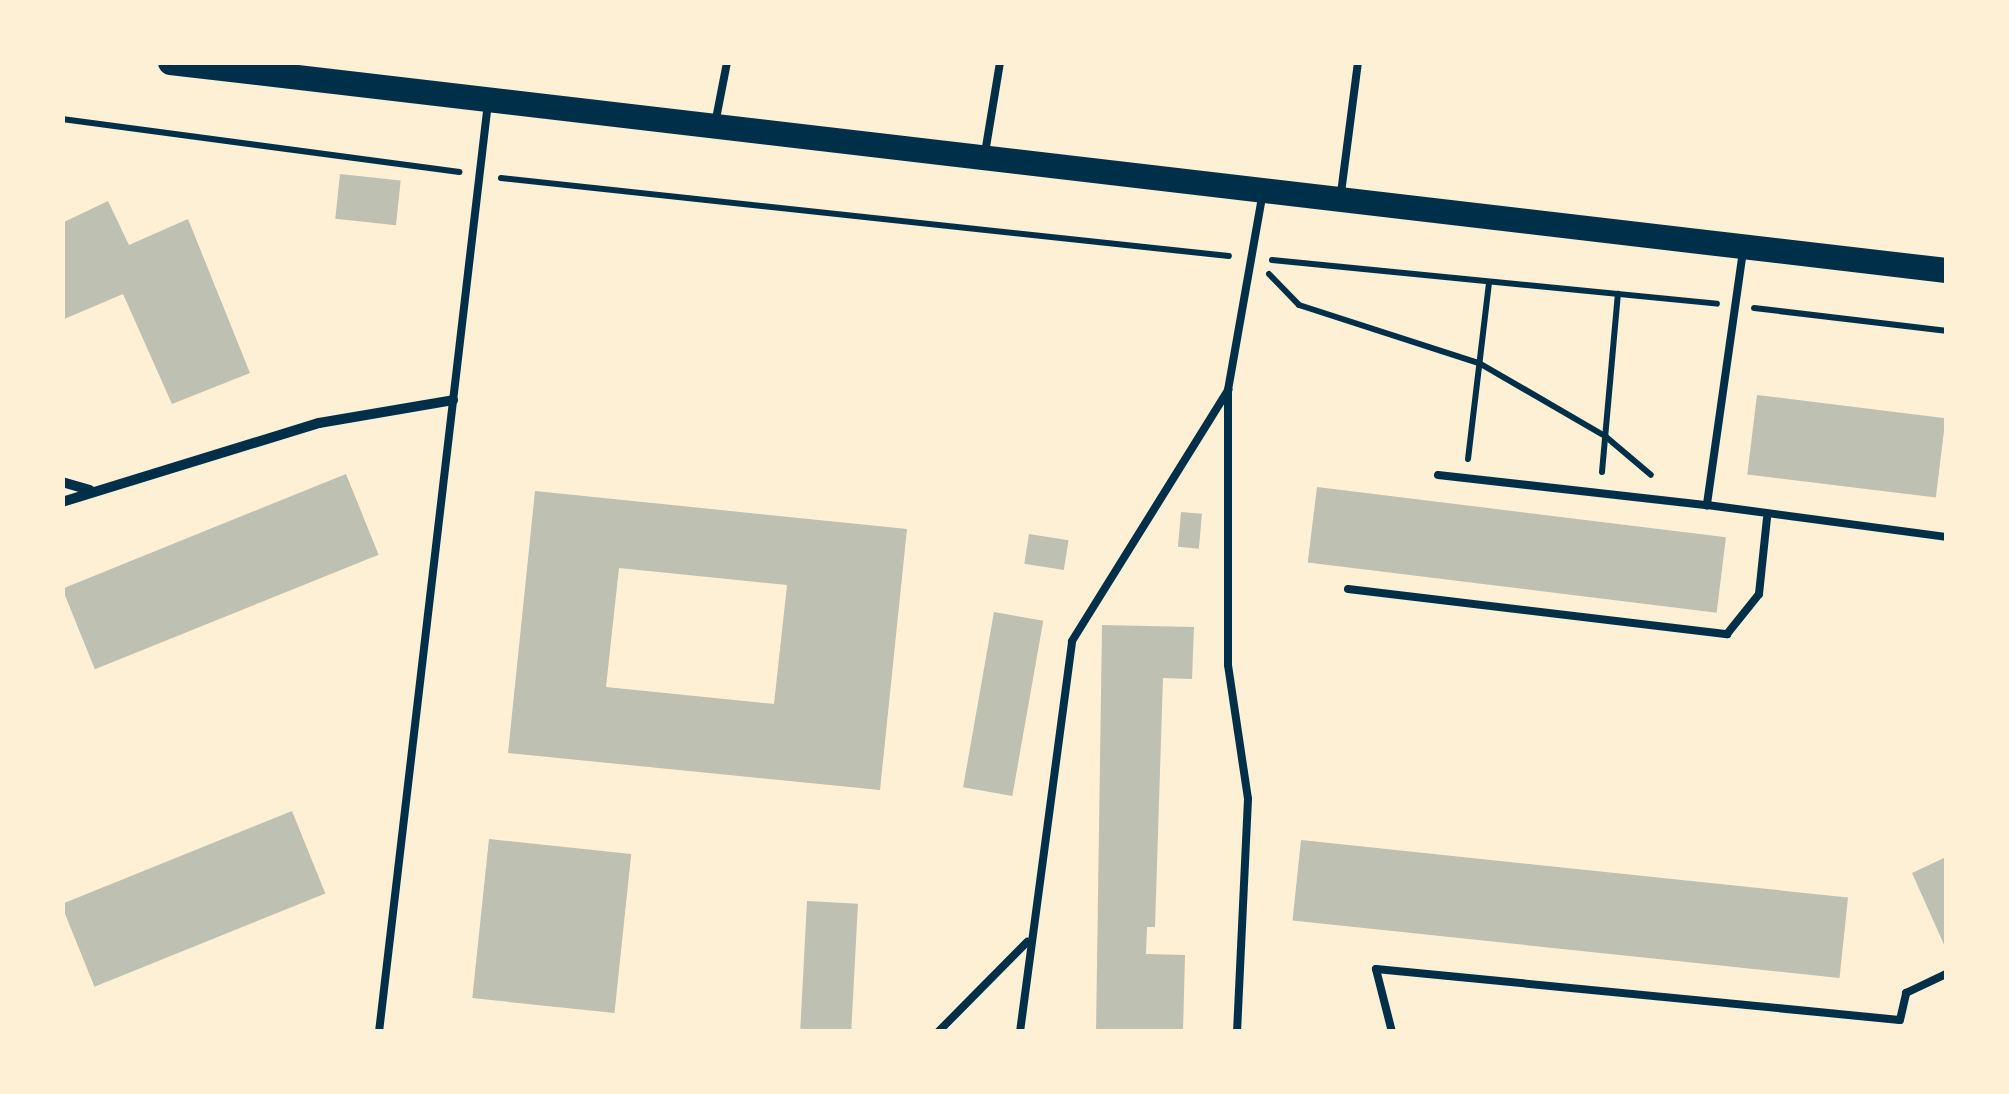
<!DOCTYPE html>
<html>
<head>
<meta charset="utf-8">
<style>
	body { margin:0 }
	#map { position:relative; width:2009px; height:1094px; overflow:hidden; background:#fdf0d5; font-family:Lato,sans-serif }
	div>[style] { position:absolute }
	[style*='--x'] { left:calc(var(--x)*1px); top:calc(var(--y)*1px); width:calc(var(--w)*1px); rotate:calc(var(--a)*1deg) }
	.building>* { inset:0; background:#bec0b2; transform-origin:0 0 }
	.path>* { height:6px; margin:-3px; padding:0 3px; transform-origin:3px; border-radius:3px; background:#003049 }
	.service>* { height:8px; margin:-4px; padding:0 4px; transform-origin:4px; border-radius:4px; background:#003049 }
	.minor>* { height:10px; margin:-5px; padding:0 5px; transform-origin:5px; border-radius:5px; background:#003049 }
	.primary>* { height:25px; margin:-12.5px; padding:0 12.5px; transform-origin:12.5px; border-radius:12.5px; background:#003049 }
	span { translate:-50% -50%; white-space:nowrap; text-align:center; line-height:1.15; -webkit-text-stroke:10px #fdf0d5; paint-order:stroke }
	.frame { position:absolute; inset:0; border:65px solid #fdf0d5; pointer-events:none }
</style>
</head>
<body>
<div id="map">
	<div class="building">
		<i style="left:340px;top:174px;width:61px;height:45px;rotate:6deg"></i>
		<i style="clip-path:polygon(108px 201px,129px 245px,188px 219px,250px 373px,172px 404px,123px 294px,62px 320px,62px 223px)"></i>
		<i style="left:1757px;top:395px;width:190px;height:80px;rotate:7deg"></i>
		<i style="left:346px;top:474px;width:87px;height:306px;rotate:68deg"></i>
		<i style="left:1317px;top:487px;width:412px;height:76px;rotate:7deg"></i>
		<i style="clip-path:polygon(evenodd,535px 491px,907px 529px,880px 790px,508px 753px,535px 491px,619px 568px,787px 585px,774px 704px,606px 687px,619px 568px)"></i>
		<i style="left:1181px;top:512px;width:21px;height:35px;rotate:5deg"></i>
		<i style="left:1029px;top:534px;width:40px;height:30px;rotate:9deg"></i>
		<i style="left:994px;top:612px;width:50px;height:178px;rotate:10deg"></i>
		<i style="clip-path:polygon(1102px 625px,1194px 627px,1192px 679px,1163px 678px,1155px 927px,1147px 927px,1146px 954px,1185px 955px,1183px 1032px,1096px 1032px)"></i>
		<i style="left:292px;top:811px;width:89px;height:249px;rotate:68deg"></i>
		<i style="left:489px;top:839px;width:143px;height:160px;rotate:6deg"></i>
		<i style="left:1301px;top:840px;width:550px;height:81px;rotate:6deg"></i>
		<i style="clip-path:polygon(1946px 857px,1946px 949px,1912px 873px)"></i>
		<i style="left:807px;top:901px;width:51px;height:128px;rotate:3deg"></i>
	</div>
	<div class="path">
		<i style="--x:62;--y:119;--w:401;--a:7.6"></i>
		<i style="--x:501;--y:178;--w:732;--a:6.12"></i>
		<i style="--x:1272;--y:260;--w:447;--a:5.6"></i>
		<i style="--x:1269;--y:274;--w:43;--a:45.9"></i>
		<i style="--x:1299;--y:305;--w:189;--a:17.9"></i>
		<i style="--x:1479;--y:363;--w:146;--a:30.1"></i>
		<i style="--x:1605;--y:436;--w:60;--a:40.3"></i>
		<i style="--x:1754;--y:308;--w:193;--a:6.8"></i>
		<i style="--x:1468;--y:459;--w:178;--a:-83.2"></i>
		<i style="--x:1602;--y:472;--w:179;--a:-84.9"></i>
	</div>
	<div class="service">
		<i style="--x:715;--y:124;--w:63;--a:-79"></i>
		<i style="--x:985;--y:153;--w:92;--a:-80.6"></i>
		<i style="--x:1341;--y:193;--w:132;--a:-82.6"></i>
		<i style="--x:1743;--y:251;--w:257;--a:98.1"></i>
		<i style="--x:1707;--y:505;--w:241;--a:7.6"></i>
		<i style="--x:1228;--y:390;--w:275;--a:90"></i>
		<i style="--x:1228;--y:665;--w:135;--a:81.5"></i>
		<i style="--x:1248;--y:799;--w:233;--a:92.7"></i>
		<i style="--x:1438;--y:475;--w:271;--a:6.4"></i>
		<i style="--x:1348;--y:589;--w:382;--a:6.8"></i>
		<i style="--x:1727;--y:634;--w:51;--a:-51.3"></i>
		<i style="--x:1759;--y:594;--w:76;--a:-84"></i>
		<i style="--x:379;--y:1032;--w:935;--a:-83.31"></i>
		<i style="--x:938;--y:1032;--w:127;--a:-45.3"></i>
		<i style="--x:1020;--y:1032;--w:394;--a:-82.4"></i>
		<i style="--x:1072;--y:641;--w:296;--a:-58.1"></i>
		<i style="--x:1228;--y:390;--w:196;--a:-80"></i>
		<i style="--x:1392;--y:1032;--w:65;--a:-104.3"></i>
		<i style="--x:1376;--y:969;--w:526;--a:5.56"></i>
		<i style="--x:1900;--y:1020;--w:28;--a:-77"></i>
		<i style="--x:1906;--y:993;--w:44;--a:-25.4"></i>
	</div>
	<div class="minor">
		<i style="--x:62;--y:482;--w:29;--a:16"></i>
		<i style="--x:62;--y:502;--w:269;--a:-17.1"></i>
		<i style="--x:319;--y:423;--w:136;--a:-9.7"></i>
	</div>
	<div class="primary">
		<i style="--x:170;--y:62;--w:1788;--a:6.68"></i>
	</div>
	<div class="frame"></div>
</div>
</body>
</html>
